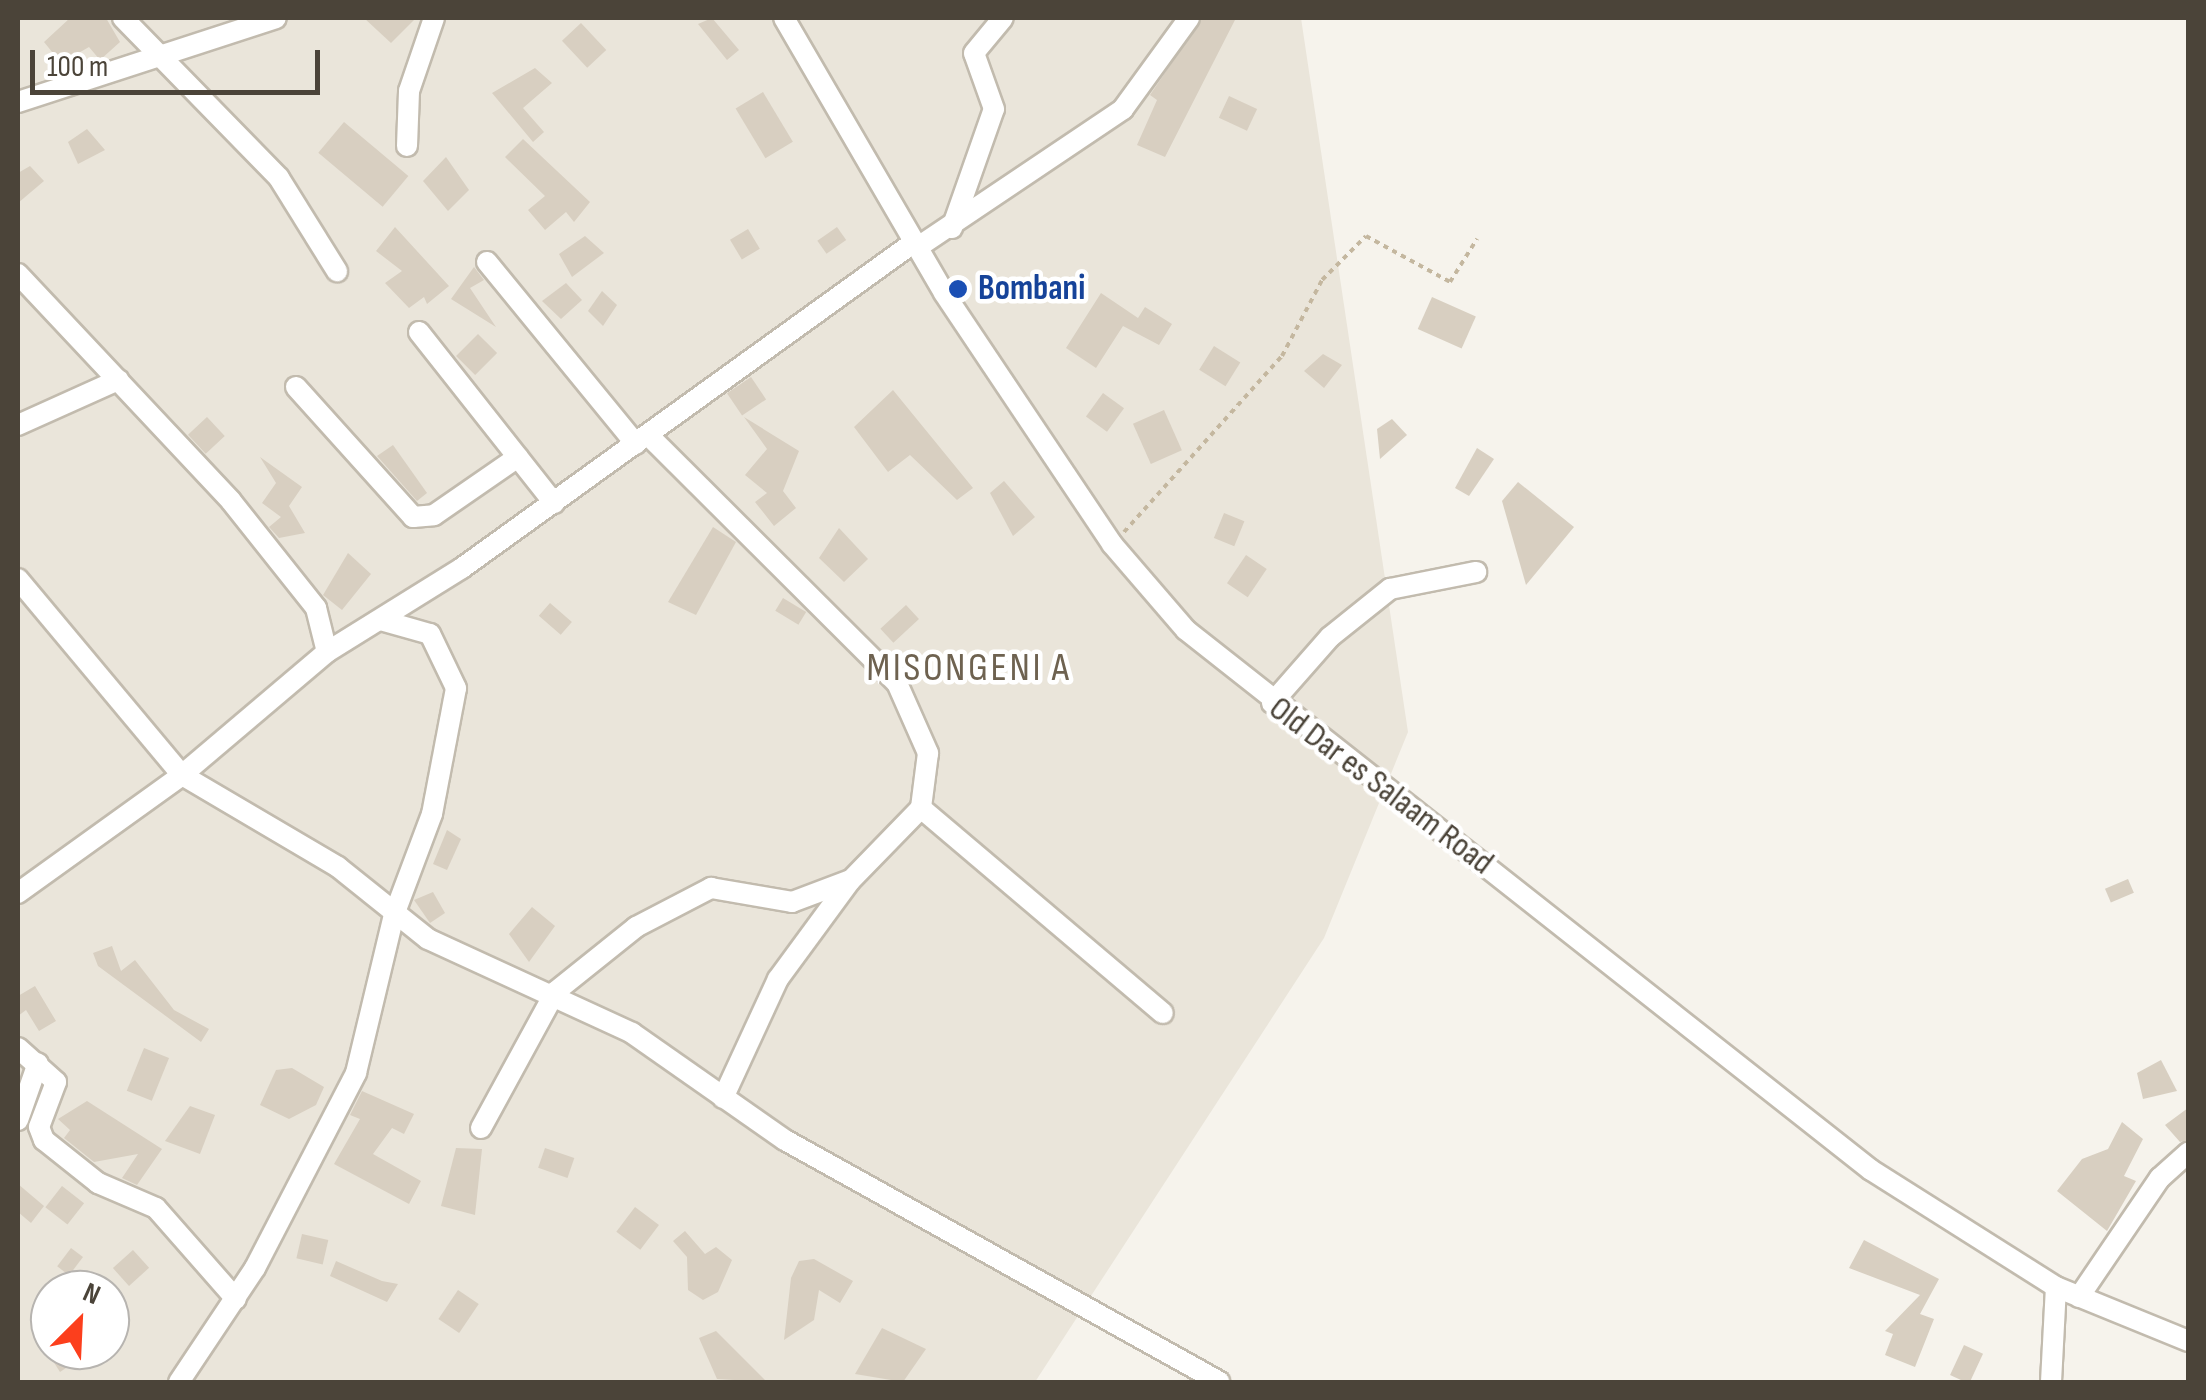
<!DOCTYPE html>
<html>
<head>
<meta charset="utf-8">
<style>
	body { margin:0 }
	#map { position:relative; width:2206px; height:1400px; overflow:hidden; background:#f6f3ec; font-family:"Sofia Sans Condensed",sans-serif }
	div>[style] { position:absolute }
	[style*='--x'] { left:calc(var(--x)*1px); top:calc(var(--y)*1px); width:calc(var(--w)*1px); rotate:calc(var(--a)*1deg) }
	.residential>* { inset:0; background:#eae5da }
	.building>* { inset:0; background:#d8cfc1; transform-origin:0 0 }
	.path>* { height:4px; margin-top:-2px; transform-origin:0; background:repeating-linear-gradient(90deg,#c4b79f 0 5px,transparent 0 10px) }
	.roads { filter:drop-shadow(2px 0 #c2bbae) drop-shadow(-2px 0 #c2bbae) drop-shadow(0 2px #c2bbae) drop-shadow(0 -2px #c2bbae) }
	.minor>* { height:20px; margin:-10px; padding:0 10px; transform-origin:10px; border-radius:10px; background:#fff }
	.dots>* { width:28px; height:28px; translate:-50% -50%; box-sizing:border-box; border:5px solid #fff; border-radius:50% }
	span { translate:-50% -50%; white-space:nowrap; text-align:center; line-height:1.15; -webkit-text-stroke:9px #fff; paint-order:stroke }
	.transit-label { font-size:35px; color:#164399; font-weight:700 }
	.left { translate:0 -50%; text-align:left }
	.street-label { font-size:35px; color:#4b4439 }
	.quarter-label { font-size:40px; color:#6e6250; letter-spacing:2.5px }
	.frame { position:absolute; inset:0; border:20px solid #4b4439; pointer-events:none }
	.north { position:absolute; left:30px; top:1270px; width:100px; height:100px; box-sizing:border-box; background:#fff; border:2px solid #b7b4b0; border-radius:50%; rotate:24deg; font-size:28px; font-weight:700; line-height:40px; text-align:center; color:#4b4439 }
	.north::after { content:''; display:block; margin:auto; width:35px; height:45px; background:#fc3f1d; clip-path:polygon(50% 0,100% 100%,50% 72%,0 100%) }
	.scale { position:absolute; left:30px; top:50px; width:290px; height:45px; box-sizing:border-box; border:5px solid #4b4439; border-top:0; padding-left:12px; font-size:30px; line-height:35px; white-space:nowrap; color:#4b4439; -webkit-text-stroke:8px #fff; paint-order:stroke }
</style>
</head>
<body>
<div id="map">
	<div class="residential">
		<i style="clip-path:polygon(evenodd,18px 18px,1301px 18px,1408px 732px,1324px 938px,1035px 1382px,18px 1382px,18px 18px,50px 1290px,110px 1290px,110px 1350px,50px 1350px,50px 1290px)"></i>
	</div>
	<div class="building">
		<i style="clip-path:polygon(70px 18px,106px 18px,120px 42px,100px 60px,89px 47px,61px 63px,44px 42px)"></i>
		<i style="clip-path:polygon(364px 18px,416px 18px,391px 43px)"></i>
		<i style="clip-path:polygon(712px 18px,739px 50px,727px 60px,698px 24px)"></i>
		<i style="clip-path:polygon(1202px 18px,1236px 18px,1165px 157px,1137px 145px,1157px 100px,1150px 95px)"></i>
		<i style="left:581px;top:23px;width:37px;height:26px;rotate:47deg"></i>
		<i style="clip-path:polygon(535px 68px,552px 83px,523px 108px,544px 132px,533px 142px,492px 93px)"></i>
		<i style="left:763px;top:92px;width:58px;height:32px;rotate:59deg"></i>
		<i style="left:1229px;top:96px;width:31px;height:24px;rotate:25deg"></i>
		<i style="left:344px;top:122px;width:84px;height:40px;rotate:40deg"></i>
		<i style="clip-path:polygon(87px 129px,105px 150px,78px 164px,68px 142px)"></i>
		<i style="clip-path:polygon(523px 139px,590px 202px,574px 222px,566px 212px,545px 230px,528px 210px,545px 196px,505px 157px)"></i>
		<i style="clip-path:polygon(446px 157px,469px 190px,448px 211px,423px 181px)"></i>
		<i style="clip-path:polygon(30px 166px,44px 181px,18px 203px,18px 173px)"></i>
		<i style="clip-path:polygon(395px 227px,449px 286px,427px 304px,424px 297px,409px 308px,385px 283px,402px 271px,376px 251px)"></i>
		<i style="left:837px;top:227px;width:16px;height:24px;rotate:55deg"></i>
		<i style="left:748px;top:229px;width:23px;height:21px;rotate:59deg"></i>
		<i style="clip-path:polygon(585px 236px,604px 253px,572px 277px,559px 254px)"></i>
		<i style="clip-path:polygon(474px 267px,484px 280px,470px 288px,496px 327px,451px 299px)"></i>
		<i style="clip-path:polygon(566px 283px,582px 300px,561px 319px,542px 301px)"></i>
		<i style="clip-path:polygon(602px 291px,617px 305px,603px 326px,588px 311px)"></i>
		<i style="clip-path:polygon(1101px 293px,1138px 318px,1145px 307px,1172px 324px,1159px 345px,1123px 326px,1096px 368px,1066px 348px)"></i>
		<i style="left:1432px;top:297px;width:48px;height:35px;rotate:24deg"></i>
		<i style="left:478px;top:334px;width:27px;height:31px;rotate:45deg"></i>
		<i style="left:1214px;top:346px;width:31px;height:28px;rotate:32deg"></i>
		<i style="clip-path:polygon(1323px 354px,1342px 365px,1324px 388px,1304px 371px)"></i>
		<i style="left:751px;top:377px;width:27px;height:29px;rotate:56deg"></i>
		<i style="clip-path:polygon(893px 390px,973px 488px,957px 500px,910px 455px,888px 472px,854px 427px)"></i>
		<i style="left:1103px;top:393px;width:26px;height:29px;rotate:36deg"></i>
		<i style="left:1164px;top:410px;width:44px;height:34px;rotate:66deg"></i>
		<i style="left:207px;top:417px;width:26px;height:26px;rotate:47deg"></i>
		<i style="clip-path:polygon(744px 417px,799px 451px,783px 491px,796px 508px,774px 526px,755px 502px,767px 493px,745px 475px,767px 449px)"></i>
		<i style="clip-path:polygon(1392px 419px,1407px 435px,1380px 459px,1377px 429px)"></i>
		<i style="clip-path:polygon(393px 445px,427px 493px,417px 501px,377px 456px)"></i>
		<i style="clip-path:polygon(1477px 448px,1494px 459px,1469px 496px,1455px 488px)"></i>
		<i style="clip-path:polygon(260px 457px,302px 487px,289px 506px,305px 533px,279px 538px,269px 527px,281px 517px,262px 503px,276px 483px)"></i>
		<i style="clip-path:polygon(1004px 481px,1035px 517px,1013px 536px,990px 493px)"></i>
		<i style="clip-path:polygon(1518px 482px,1574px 527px,1526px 585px,1502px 501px)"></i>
		<i style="left:1224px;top:513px;width:22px;height:27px;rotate:22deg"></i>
		<i style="clip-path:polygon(713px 527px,736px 542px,696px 615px,668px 602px)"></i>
		<i style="clip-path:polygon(839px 528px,868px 559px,844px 582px,819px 558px)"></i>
		<i style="clip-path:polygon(348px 553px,371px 574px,342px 610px,323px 595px)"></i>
		<i style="left:1246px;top:555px;width:25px;height:34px;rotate:34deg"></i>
		<i style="left:783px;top:598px;width:27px;height:15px;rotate:31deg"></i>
		<i style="left:550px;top:603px;width:29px;height:17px;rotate:41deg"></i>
		<i style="left:906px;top:605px;width:19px;height:35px;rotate:47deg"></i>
		<i style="clip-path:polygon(447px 830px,461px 839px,447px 870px,433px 864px)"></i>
		<i style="left:2128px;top:879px;width:15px;height:25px;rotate:67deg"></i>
		<i style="clip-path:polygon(433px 892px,445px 913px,430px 923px,414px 900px)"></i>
		<i style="clip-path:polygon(532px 907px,555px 926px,529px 962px,509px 934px)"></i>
		<i style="clip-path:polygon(112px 946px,121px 971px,135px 960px,174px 1010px,209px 1029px,201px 1042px,98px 966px,93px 953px)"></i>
		<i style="clip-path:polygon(35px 986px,56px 1021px,39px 1031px,26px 1010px,18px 1016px,18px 996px)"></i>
		<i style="left:144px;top:1048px;width:27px;height:46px;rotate:22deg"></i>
		<i style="clip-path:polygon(2161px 1060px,2177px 1091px,2143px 1099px,2137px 1073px)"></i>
		<i style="clip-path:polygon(292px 1068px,324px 1087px,316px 1105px,289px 1119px,260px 1105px,276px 1070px)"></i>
		<i style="clip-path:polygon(362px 1091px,414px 1114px,404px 1134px,392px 1128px,373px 1154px,421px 1181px,409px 1204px,334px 1164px,360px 1119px,350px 1115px)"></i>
		<i style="clip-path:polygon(87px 1101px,162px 1149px,137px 1185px,122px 1178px,138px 1154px,94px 1162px,64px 1138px,70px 1130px,58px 1119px)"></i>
		<i style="clip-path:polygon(190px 1106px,215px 1115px,200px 1154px,165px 1141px)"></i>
		<i style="clip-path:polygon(2188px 1108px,2188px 1140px,2180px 1142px,2165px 1125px)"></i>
		<i style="clip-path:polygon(2122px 1122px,2143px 1139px,2124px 1176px,2136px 1181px,2107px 1231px,2057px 1191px,2082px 1159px,2108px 1149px)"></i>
		<i style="clip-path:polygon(456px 1148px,482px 1149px,475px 1215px,441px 1206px)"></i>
		<i style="left:545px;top:1148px;width:31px;height:21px;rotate:19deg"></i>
		<i style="clip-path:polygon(18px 1184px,44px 1206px,31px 1223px,18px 1212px)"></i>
		<i style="left:62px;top:1186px;width:28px;height:27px;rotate:38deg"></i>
		<i style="left:635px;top:1207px;width:30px;height:31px;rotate:37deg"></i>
		<i style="clip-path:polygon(685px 1231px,705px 1254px,716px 1247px,732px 1260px,718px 1292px,703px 1300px,688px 1290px,687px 1257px,673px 1241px)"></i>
		<i style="left:302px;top:1234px;width:27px;height:25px;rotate:13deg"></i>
		<i style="clip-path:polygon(1864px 1240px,1939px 1279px,1920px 1314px,1934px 1319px,1915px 1367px,1885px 1355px,1893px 1334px,1885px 1331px,1920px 1295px,1849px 1268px)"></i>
		<i style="left:71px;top:1248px;width:15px;height:23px;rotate:37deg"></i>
		<i style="left:133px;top:1250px;width:24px;height:27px;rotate:48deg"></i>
		<i style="clip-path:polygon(814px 1259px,853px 1281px,840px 1303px,819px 1290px,814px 1320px,784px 1340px,791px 1278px,799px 1261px)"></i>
		<i style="clip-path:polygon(336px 1261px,382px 1281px,398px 1284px,387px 1302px,330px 1276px)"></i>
		<i style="left:458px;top:1290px;width:25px;height:35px;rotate:34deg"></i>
		<i style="clip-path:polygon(882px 1328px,926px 1349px,903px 1382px,855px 1374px)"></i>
		<i style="clip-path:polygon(716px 1331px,767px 1382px,717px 1379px,699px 1338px)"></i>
		<i style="left:1964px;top:1345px;width:21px;height:33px;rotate:25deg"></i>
		<i style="clip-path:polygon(46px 1350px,93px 1350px,60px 1372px)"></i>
	</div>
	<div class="path">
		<i style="--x:1124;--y:532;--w:237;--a:-48.1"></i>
		<i style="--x:1282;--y:356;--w:86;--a:-62.2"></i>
		<i style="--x:1322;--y:280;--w:62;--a:-45"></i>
		<i style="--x:1366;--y:236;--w:96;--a:28.7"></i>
		<i style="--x:1450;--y:282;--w:51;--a:-57.9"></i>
	</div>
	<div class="roads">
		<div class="minor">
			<i style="--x:123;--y:18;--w:223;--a:45.7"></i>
			<i style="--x:279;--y:178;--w:110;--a:58.1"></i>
			<i style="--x:784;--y:18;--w:318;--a:59.8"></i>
			<i style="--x:944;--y:293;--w:302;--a:56.2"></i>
			<i style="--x:1112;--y:544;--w:113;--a:49.3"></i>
			<i style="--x:1186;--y:630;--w:872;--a:38.25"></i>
			<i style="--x:1871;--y:1170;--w:219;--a:32.3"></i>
			<i style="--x:2056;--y:1287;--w:143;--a:22.2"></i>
			<i style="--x:18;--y:102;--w:271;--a:-18"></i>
			<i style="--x:407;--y:146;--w:55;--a:-87.9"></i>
			<i style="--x:409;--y:91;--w:77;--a:-71.1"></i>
			<i style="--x:952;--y:228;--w:126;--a:-70.6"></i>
			<i style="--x:994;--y:109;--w:59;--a:-109.7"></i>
			<i style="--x:974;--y:53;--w:45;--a:-50.4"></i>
			<i style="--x:918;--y:247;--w:247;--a:-33.9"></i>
			<i style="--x:1123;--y:109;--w:112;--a:-54"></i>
			<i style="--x:487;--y:262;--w:235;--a:50.7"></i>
			<i style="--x:18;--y:274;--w:311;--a:46.8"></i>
			<i style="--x:231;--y:501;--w:137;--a:51.5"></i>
			<i style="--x:316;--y:608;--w:45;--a:76"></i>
			<i style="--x:419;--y:332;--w:218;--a:51.7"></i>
			<i style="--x:296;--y:387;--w:175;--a:48"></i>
			<i style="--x:413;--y:517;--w:21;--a:-5"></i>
			<i style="--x:434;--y:515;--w:102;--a:-34.6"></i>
			<i style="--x:18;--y:425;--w:110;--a:-24.2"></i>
			<i style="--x:649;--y:436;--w:350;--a:44.9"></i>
			<i style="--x:897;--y:683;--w:77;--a:66.1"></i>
			<i style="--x:928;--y:753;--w:55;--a:97.3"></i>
			<i style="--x:921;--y:808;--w:102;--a:134.2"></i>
			<i style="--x:850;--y:881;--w:122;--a:126.3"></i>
			<i style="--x:778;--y:979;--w:131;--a:114.8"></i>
			<i style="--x:18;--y:579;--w:256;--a:50.1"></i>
			<i style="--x:182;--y:775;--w:181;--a:30.5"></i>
			<i style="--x:338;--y:867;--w:115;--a:38.7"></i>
			<i style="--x:428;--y:939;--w:225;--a:24.7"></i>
			<i style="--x:632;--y:1033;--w:187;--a:35"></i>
			<i style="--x:785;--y:1140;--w:497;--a:29.1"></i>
			<i style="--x:1272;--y:703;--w:88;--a:-48.7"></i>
			<i style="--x:1330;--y:637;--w:77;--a:-38.7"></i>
			<i style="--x:1390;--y:589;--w:88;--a:-11.2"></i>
			<i style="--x:921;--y:808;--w:317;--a:40.3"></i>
			<i style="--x:18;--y:893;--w:202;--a:-35.7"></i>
			<i style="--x:182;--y:775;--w:190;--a:-40.3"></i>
			<i style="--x:327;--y:652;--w:159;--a:-31.9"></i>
			<i style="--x:462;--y:568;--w:556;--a:-35.78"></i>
			<i style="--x:18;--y:1048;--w:51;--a:41.8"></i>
			<i style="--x:56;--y:1082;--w:48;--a:110.7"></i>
			<i style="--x:39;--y:1127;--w:14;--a:69"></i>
			<i style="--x:44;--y:1140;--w:69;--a:38.5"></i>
			<i style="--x:98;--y:1183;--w:63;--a:23.3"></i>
			<i style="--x:156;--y:1208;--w:121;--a:48.7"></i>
			<i style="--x:18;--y:1120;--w:60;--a:-70.7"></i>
			<i style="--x:481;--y:1128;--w:155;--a:-61.4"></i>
			<i style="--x:555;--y:992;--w:104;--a:-38.7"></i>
			<i style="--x:636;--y:927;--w:85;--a:-27.5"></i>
			<i style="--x:711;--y:888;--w:82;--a:9.8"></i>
			<i style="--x:792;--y:902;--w:60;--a:-20.6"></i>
			<i style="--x:2079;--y:1297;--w:144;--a:-55.8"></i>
			<i style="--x:2160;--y:1178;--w:38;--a:-42"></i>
			<i style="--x:179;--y:1382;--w:137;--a:-56.3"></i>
			<i style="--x:255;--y:1268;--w:220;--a:-62.6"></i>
			<i style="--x:356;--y:1073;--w:163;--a:-76.5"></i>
			<i style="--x:394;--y:915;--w:108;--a:-69.4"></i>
			<i style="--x:432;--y:814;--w:128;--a:-79.2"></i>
			<i style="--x:456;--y:688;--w:60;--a:-115.7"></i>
			<i style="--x:430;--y:634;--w:51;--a:-164.1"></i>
			<i style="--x:2051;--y:1382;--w:95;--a:-87"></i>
		</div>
	</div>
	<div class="dots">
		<i style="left:958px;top:289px;background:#1a4fb4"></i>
	</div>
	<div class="transit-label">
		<span class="left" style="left:978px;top:289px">Bombani</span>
	</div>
	<div class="street-label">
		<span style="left:1381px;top:786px;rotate:37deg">Old Dar es Salaam Road</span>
	</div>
	<div class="quarter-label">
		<span style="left:969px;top:668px">MISONGENI A</span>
	</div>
	<div class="frame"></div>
	<div class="north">N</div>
	<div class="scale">100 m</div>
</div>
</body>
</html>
